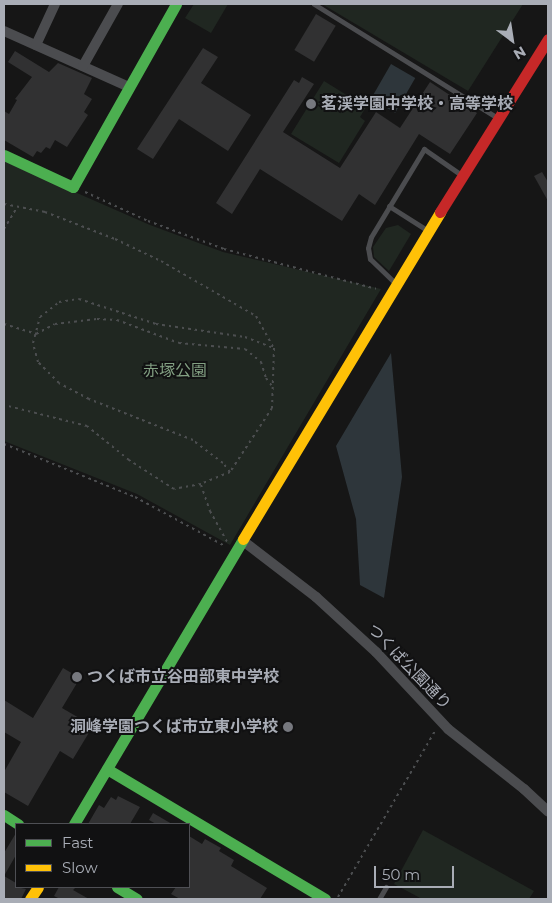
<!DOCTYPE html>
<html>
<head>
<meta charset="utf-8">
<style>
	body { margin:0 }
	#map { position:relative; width:552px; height:903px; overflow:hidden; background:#161616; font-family:Montserrat,"Noto Sans JP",sans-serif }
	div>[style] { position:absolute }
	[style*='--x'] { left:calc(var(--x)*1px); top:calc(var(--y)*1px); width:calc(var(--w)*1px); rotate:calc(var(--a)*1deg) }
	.green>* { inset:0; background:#202721 }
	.water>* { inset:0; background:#2e363b; transform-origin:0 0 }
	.building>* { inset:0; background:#313132; transform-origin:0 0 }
	.path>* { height:2px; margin-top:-1px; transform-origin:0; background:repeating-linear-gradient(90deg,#4c4e50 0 2.5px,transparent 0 6.5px) }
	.lane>* { height:5px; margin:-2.5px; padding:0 2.5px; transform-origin:2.5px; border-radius:2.5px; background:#4b4c4f }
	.street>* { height:10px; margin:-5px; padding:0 5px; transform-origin:5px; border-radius:5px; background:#4b4c4f }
	.fast>* { height:11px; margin:-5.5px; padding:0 5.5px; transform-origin:5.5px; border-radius:5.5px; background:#4caf50 }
	.slow>* { height:11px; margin:-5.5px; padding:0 5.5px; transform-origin:5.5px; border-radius:5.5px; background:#ffc107 }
	.jam>* { height:11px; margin:-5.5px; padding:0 5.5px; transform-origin:5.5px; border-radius:5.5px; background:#c62828 }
	.dots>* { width:14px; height:14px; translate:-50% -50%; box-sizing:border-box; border:2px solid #111112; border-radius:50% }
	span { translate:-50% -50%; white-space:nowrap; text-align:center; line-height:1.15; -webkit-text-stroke:4px #111112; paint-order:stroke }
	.poi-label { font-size:16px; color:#a9adb6; font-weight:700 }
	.left { translate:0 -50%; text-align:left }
	.right { translate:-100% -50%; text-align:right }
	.park-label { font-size:16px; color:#829f82 }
	.street-label { font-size:16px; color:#a9adb6 }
	.frame { position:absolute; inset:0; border:5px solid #a9adb6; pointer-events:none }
	.legend { position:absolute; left:15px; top:823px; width:175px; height:65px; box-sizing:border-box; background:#111112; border:1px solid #4e4f54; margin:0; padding:6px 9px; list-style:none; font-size:15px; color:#a9adb6 }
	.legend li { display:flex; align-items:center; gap:10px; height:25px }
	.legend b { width:25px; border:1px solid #4e4f54 }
	.north { position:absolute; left:487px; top:15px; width:50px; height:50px; -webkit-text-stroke:4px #111112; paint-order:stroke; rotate:149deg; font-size:14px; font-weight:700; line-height:20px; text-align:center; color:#a9adb6 }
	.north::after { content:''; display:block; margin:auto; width:18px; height:22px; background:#a9adb6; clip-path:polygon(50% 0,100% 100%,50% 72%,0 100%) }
	.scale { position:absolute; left:374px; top:866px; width:80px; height:22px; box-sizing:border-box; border:2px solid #a9adb6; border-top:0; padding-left:6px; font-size:15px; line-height:18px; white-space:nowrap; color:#a9adb6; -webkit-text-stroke:4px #111112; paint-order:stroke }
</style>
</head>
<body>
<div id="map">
	<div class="green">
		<i style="clip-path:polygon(194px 4px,228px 4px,211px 33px,185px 18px)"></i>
		<i style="clip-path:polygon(322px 4px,523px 4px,468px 91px)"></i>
		<i style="clip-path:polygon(324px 81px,366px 107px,360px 117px,365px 121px,339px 163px,291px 134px)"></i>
		<i style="clip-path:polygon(4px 161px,150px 225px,223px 252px,381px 289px,230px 545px,137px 494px,4px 441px)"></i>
		<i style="clip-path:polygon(398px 225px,411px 234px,389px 271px,374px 257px,373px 247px,386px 228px)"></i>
		<i style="clip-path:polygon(423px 830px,534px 891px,529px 899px,422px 899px,394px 884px)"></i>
	</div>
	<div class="water">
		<i style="left:391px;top:64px;width:28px;height:40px;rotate:30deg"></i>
		<i style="clip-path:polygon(391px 353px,402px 477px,384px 598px,360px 585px,356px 519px,336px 446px)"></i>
	</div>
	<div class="building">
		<i style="left:316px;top:14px;width:23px;height:42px;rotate:31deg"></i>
		<i style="clip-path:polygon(203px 48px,218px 57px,201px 83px,251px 115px,228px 151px,179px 119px,153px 159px,137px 149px)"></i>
		<i style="clip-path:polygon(15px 51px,49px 72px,58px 63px,92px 78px,84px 94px,92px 99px,84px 112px,88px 115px,67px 147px,55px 140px,50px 149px,46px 147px,41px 153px,37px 151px,33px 157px,4px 140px,4px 111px,9px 114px,17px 100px,15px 99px,32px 77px,8px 62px)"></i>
		<i style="clip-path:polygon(302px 77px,314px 84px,283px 132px,340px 168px,376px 112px,400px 128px,430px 82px,477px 113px,450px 154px,419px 134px,375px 205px,359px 194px,342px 221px,260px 169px,232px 214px,216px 203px,294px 80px,299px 83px)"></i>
		<i style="clip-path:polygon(542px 172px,548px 182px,548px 201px,534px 176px)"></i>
		<i style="clip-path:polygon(63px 668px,80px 678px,62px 708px,93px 726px,73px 759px,60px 751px,28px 806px,4px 792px,4px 772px,21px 742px,4px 732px,4px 700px,33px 718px)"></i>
		<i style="clip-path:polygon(118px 796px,140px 807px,130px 824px,88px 824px,99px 805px,104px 808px,111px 797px,116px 800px)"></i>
		<i style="clip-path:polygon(153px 813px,172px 824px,156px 824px,149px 820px)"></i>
		<i style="clip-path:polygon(16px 833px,16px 855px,4px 876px,16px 883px,16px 887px,26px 889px,21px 899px,4px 899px,4px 853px)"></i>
		<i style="clip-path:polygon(189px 836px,202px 844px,205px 839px,221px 848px,219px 851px,234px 860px,231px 866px,267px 888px,260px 899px,180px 899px,171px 894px,176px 887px,189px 887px)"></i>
		<i style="clip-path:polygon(59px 887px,76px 887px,73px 890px,89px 899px,60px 899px,54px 896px)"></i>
	</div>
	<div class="path">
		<i style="--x:85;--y:192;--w:69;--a:24.7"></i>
		<i style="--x:148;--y:221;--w:81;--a:20.2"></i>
		<i style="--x:224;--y:249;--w:157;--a:14.7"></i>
		<i style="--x:4;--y:204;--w:42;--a:11"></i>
		<i style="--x:45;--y:212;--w:75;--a:21.1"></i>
		<i style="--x:115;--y:239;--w:51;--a:25.6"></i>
		<i style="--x:161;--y:261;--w:110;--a:30.1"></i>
		<i style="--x:256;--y:316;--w:37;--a:61"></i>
		<i style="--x:274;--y:348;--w:60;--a:91.9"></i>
		<i style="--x:272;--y:408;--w:77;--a:123.3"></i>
		<i style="--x:230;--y:472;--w:31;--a:158"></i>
		<i style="--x:201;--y:484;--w:27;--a:170"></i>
		<i style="--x:174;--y:489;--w:54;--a:-147.2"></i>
		<i style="--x:129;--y:460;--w:54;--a:-141"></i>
		<i style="--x:87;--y:426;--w:86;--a:-165.8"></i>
		<i style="--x:4;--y:229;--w:26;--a:-59"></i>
		<i style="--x:4;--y:324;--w:34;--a:17"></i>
		<i style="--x:36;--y:334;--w:21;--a:-28"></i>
		<i style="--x:55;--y:324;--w:42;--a:-6.8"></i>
		<i style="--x:97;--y:319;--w:20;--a:3"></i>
		<i style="--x:117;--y:320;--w:66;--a:20.4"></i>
		<i style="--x:179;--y:343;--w:66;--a:5.2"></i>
		<i style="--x:245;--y:349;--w:21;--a:39"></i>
		<i style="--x:261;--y:362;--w:17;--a:73"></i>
		<i style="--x:266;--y:378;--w:10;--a:53"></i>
		<i style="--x:4;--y:444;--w:141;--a:22"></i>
		<i style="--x:135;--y:497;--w:102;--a:28.6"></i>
		<i style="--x:230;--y:472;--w:11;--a:-128"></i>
		<i style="--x:223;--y:463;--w:38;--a:-143"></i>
		<i style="--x:193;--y:440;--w:112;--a:-158.5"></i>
		<i style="--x:89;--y:399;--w:34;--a:-152"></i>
		<i style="--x:59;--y:383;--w:30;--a:-135"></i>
		<i style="--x:38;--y:362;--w:20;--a:-105"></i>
		<i style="--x:33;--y:343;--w:27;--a:-75"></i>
		<i style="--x:40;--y:317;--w:24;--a:-38"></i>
		<i style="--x:59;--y:302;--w:20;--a:-9"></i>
		<i style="--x:79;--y:299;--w:81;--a:18"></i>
		<i style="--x:156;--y:324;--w:90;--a:8.3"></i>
		<i style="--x:245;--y:337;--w:31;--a:21"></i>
		<i style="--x:201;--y:485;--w:28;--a:71"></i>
		<i style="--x:210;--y:511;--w:35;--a:61"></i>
		<i style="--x:338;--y:897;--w:192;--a:-59.7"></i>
	</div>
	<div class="lane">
		<i style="--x:314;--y:4;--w:214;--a:31.8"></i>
		<i style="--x:389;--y:206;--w:45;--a:32.3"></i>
		<i style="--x:393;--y:281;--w:32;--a:-136"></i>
		<i style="--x:370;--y:259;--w:11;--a:-100"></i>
		<i style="--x:368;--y:248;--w:11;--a:-75"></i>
		<i style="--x:371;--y:237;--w:103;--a:-58.9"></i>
		<i style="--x:424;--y:149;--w:44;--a:34.8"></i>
		<i style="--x:379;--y:899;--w:14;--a:-60"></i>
	</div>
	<div class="street">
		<i style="--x:4;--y:31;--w:137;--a:24.1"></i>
		<i style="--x:36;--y:45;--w:45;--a:-65.1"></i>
		<i style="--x:83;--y:66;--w:71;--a:-60.6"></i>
		<i style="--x:247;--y:544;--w:87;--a:37.5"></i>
		<i style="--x:316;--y:597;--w:81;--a:42.5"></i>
		<i style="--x:376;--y:652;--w:105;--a:46.9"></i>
		<i style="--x:448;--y:729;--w:97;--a:38.3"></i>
		<i style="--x:524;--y:789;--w:33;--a:43"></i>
	</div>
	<div class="fast">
		<i style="--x:4;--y:155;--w:76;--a:24.9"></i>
		<i style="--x:73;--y:187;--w:210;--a:-60.6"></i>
		<i style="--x:107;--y:769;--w:254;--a:30.8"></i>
		<i style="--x:4;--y:815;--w:17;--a:33"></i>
		<i style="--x:74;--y:824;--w:331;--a:-59.3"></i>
		<i style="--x:117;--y:887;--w:23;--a:31"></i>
	</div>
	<div class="slow">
		<i style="--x:243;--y:539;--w:382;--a:-58.9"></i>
		<i style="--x:30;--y:899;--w:14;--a:-56"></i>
	</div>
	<div class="jam">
		<i style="--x:440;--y:212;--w:204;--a:-58"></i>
	</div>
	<div class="dots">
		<i style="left:311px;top:104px;background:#76787e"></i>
		<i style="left:77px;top:677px;background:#76787e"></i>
		<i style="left:288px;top:727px;background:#76787e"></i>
	</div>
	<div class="poi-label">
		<span class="left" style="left:321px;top:104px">茗渓学園中学校・高等学校</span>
		<span class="left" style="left:87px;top:677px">つくば市立谷田部東中学校</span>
		<span class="right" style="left:278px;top:727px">洞峰学園つくば市立東小学校</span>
	</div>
	<div class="park-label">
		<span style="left:175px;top:371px">赤塚公園</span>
	</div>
	<div class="street-label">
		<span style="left:409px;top:667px;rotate:46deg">つくば公園通り</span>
	</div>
	<div class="frame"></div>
	<ul class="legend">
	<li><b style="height:6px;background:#4caf50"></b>Fast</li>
	<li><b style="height:6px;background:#ffc107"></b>Slow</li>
	</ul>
	<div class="north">N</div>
	<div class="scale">50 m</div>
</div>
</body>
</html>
